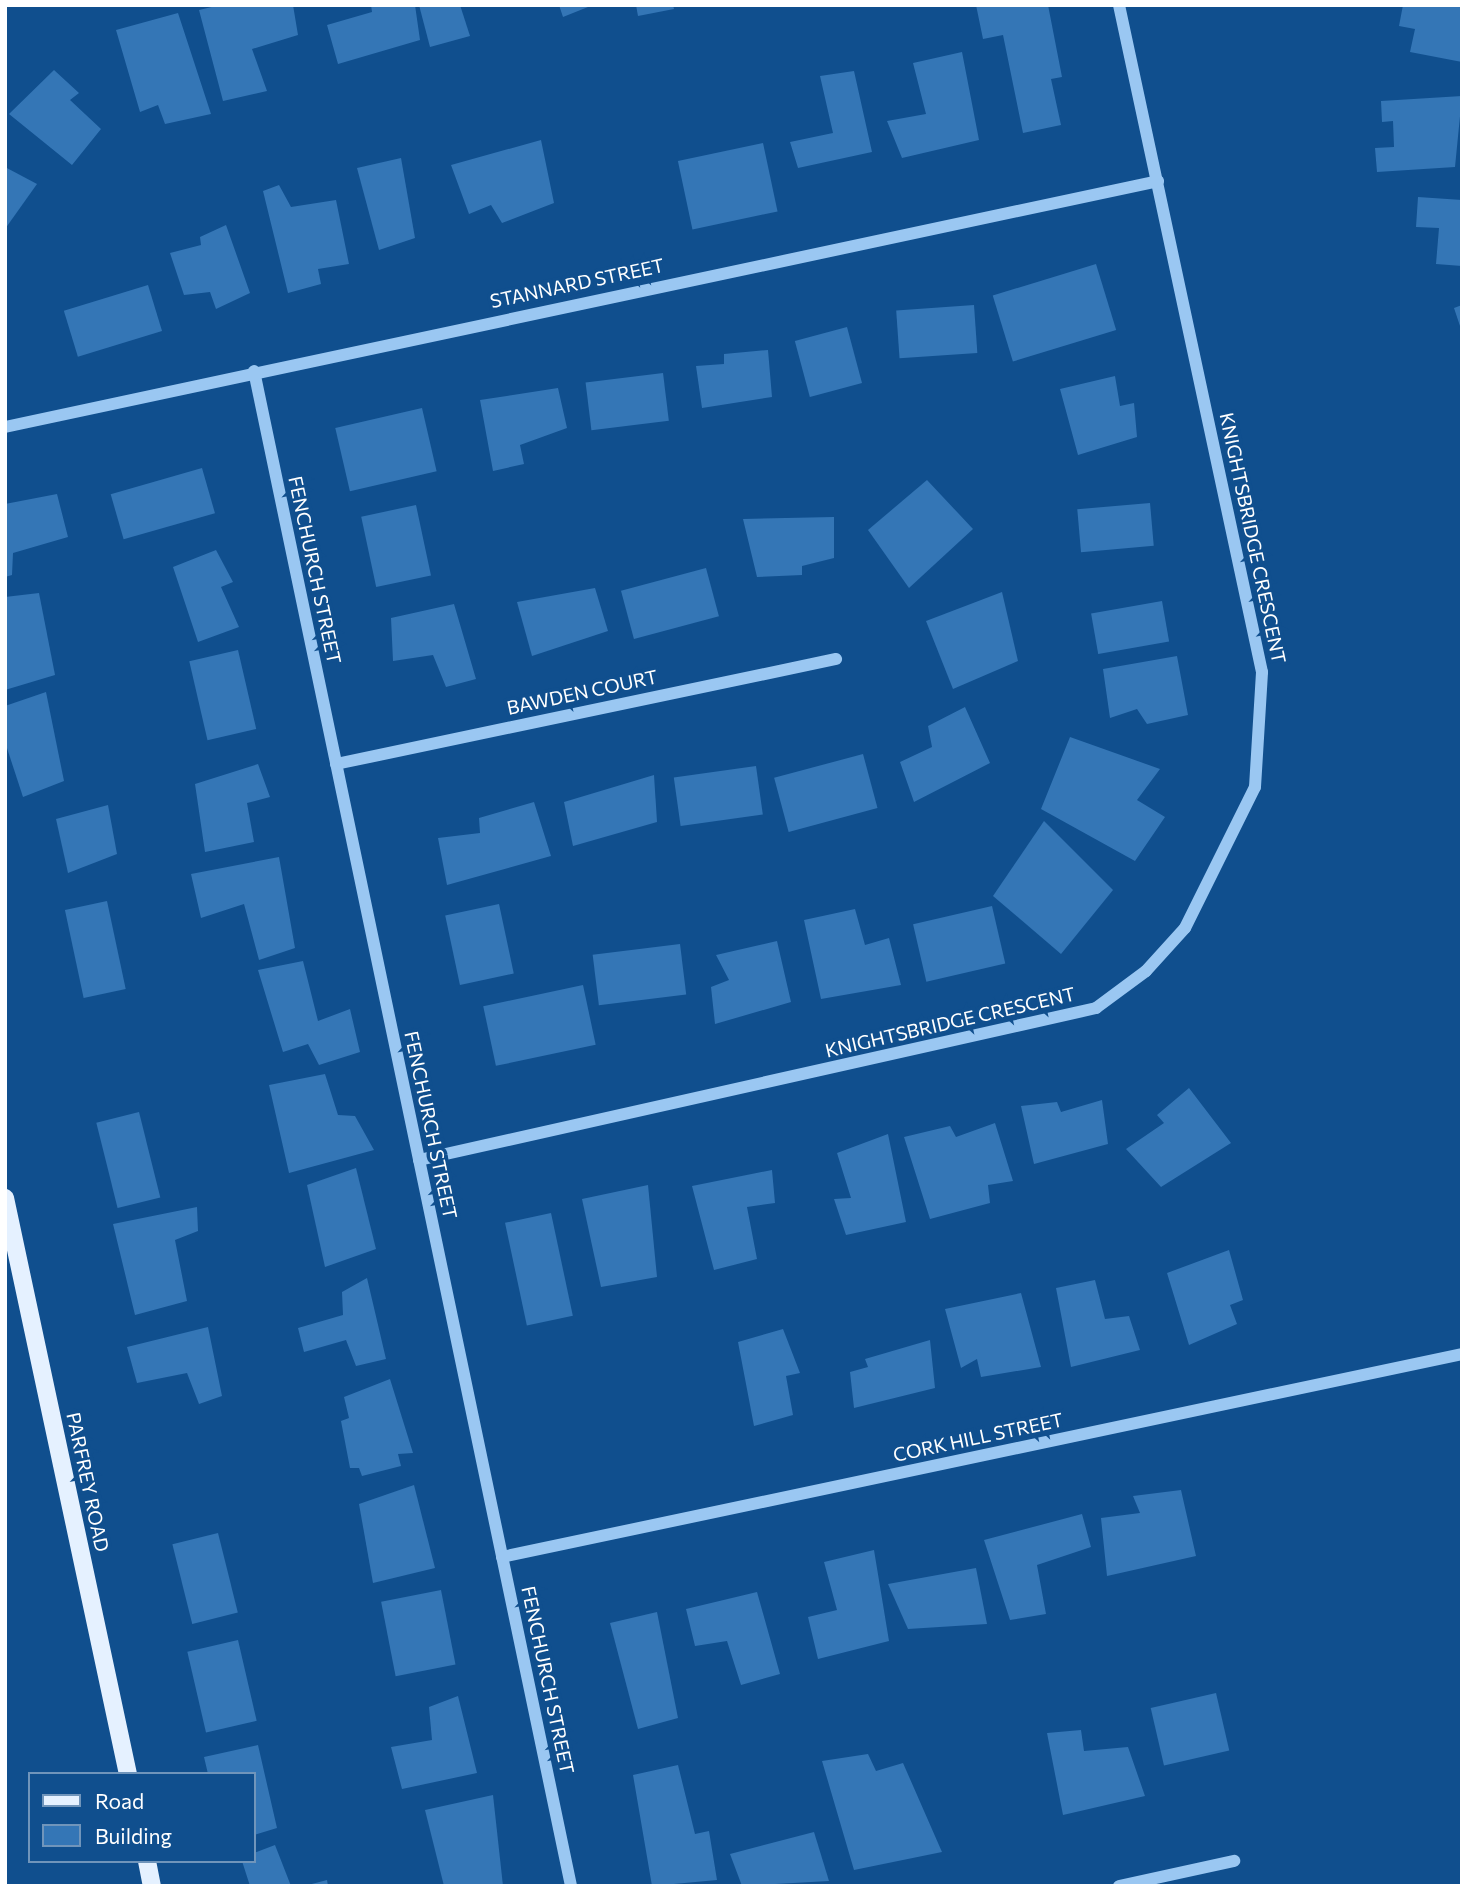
<!DOCTYPE html>
<html>
<head>
<meta charset="utf-8">
<style>
	body { margin:0 }
	#map { position:relative; width:1467px; height:1891px; overflow:hidden; background:#104f8e; font-family:Commissioner,sans-serif }
	div>[style] { position:absolute }
	[style*='--x'] { left:calc(var(--x)*1px); top:calc(var(--y)*1px); width:calc(var(--w)*1px); rotate:calc(var(--a)*1deg) }
	.building>* { inset:0; background:#3476b6; transform-origin:0 0 }
	.minor>* { height:12px; margin:-6px; padding:0 6px; transform-origin:6px; border-radius:6px; background:#9ac7f2 }
	.major>* { height:18px; margin:-9px; padding:0 9px; transform-origin:9px; border-radius:9px; background:#e5f1ff }
	span { translate:-50% -50%; white-space:nowrap; text-align:center; line-height:1.15; -webkit-text-stroke:7px #104f8e; paint-order:stroke }
	.street-label { font-size:19px; color:#fff }
	.frame { position:absolute; inset:0; border:7px solid #fff; pointer-events:none }
	.legend { position:absolute; left:28px; top:1772px; width:228px; height:91px; box-sizing:border-box; background:#104f8e; border:2px solid #7095bb; margin:0; padding:9px 12px; list-style:none; font-size:21px; color:#fff }
	.legend li { display:flex; align-items:center; gap:14px; height:35px }
	.legend b { width:35px; border:2px solid #7095bb }
</style>
</head>
<body>
<div id="map">
	<div class="building">
		<i style="clip-path:polygon(220px 5px,293px 5px,298px 35px,252px 49px,267px 91px,223px 101px,199px 10px)"></i>
		<i style="clip-path:polygon(371px 5px,415px 5px,420px 40px,338px 64px,327px 25px,372px 12px)"></i>
		<i style="clip-path:polygon(419px 5px,460px 5px,470px 36px,430px 47px)"></i>
		<i style="clip-path:polygon(559px 5px,593px 5px,563px 17px)"></i>
		<i style="clip-path:polygon(636px 5px,673px 5px,674px 9px,638px 16px)"></i>
		<i style="clip-path:polygon(976px 5px,1048px 5px,1062px 77px,1051px 79px,1061px 125px,1023px 133px,1003px 35px,983px 39px)"></i>
		<i style="clip-path:polygon(1403px 5px,1462px 5px,1462px 62px,1410px 52px,1415px 29px,1399px 26px)"></i>
		<i style="clip-path:polygon(178px 13px,211px 114px,165px 124px,158px 105px,140px 112px,116px 30px)"></i>
		<i style="clip-path:polygon(962px 52px,979px 140px,902px 158px,887px 121px,926px 114px,913px 63px)"></i>
		<i style="clip-path:polygon(54px 70px,79px 93px,70px 100px,101px 129px,72px 165px,9px 114px)"></i>
		<i style="clip-path:polygon(854px 71px,872px 152px,798px 168px,790px 142px,833px 133px,820px 76px)"></i>
		<i style="clip-path:polygon(1462px 96px,1455px 167px,1377px 172px,1375px 148px,1394px 147px,1393px 121px,1382px 122px,1381px 101px)"></i>
		<i style="clip-path:polygon(541px 140px,554px 203px,502px 223px,491px 205px,469px 214px,451px 165px)"></i>
		<i style="left:763px;top:143px;width:70px;height:87px;rotate:78deg"></i>
		<i style="clip-path:polygon(401px 158px,415px 238px,379px 250px,357px 168px)"></i>
		<i style="clip-path:polygon(5px 167px,37px 184px,5px 229px)"></i>
		<i style="clip-path:polygon(279px 185px,291px 207px,336px 200px,349px 264px,318px 269px,321px 284px,288px 293px,263px 191px)"></i>
		<i style="clip-path:polygon(1418px 197px,1462px 200px,1462px 266px,1436px 264px,1439px 228px,1416px 227px)"></i>
		<i style="clip-path:polygon(226px 225px,250px 293px,216px 309px,210px 292px,184px 295px,170px 253px,201px 245px,200px 237px)"></i>
		<i style="left:1096px;top:264px;width:69px;height:108px;rotate:73deg"></i>
		<i style="left:148px;top:285px;width:48px;height:88px;rotate:73deg"></i>
		<i style="left:974px;top:305px;width:48px;height:78px;rotate:86deg"></i>
		<i style="clip-path:polygon(1462px 305px,1462px 329px,1461px 329px,1454px 308px)"></i>
		<i style="left:847px;top:327px;width:58px;height:54px;rotate:75deg"></i>
		<i style="clip-path:polygon(768px 350px,772px 397px,702px 408px,696px 366px,724px 364px,724px 354px)"></i>
		<i style="left:663px;top:373px;width:48px;height:78px;rotate:83deg"></i>
		<i style="clip-path:polygon(1115px 376px,1120px 406px,1134px 403px,1137px 437px,1078px 455px,1060px 389px)"></i>
		<i style="clip-path:polygon(558px 388px,567px 428px,520px 445px,524px 464px,493px 471px,480px 400px)"></i>
		<i style="left:422px;top:408px;width:65px;height:89px;rotate:77deg"></i>
		<i style="left:202px;top:468px;width:47px;height:95px;rotate:74deg"></i>
		<i style="clip-path:polygon(927px 480px,973px 529px,909px 588px,868px 530px)"></i>
		<i style="clip-path:polygon(57px 494px,68px 537px,13px 553px,12px 575px,5px 577px,5px 504px)"></i>
		<i style="left:1150px;top:503px;width:43px;height:73px;rotate:85deg"></i>
		<i style="left:416px;top:505px;width:72px;height:56px;rotate:78deg"></i>
		<i style="clip-path:polygon(834px 517px,834px 558px,802px 566px,802px 575px,757px 577px,743px 519px)"></i>
		<i style="clip-path:polygon(216px 550px,233px 582px,221px 587px,239px 627px,198px 642px,173px 567px)"></i>
		<i style="left:706px;top:568px;width:50px;height:88px;rotate:75deg"></i>
		<i style="clip-path:polygon(595px 588px,608px 631px,532px 656px,517px 602px)"></i>
		<i style="clip-path:polygon(1002px 592px,1018px 661px,953px 689px,926px 621px)"></i>
		<i style="clip-path:polygon(39px 593px,55px 675px,5px 690px,5px 597px)"></i>
		<i style="left:1162px;top:601px;width:41px;height:72px;rotate:80deg"></i>
		<i style="clip-path:polygon(454px 604px,476px 679px,446px 687px,433px 655px,393px 661px,391px 618px)"></i>
		<i style="left:238px;top:650px;width:81px;height:50px;rotate:77deg"></i>
		<i style="clip-path:polygon(1177px 656px,1188px 715px,1147px 724px,1137px 709px,1110px 718px,1103px 669px)"></i>
		<i style="clip-path:polygon(46px 692px,64px 781px,23px 797px,5px 742px,5px 706px)"></i>
		<i style="clip-path:polygon(965px 707px,990px 763px,914px 802px,900px 762px,932px 747px,928px 726px)"></i>
		<i style="clip-path:polygon(1070px 737px,1160px 769px,1137px 800px,1165px 817px,1135px 861px,1041px 809px)"></i>
		<i style="left:863px;top:754px;width:56px;height:92px;rotate:75deg"></i>
		<i style="clip-path:polygon(258px 764px,270px 797px,247px 803px,254px 842px,205px 852px,195px 784px)"></i>
		<i style="left:756px;top:766px;width:49px;height:83px;rotate:82deg"></i>
		<i style="clip-path:polygon(654px 775px,657px 822px,573px 846px,564px 802px)"></i>
		<i style="clip-path:polygon(534px 802px,551px 856px,447px 885px,438px 838px,480px 833px,479px 818px)"></i>
		<i style="clip-path:polygon(108px 805px,117px 854px,68px 873px,56px 819px)"></i>
		<i style="clip-path:polygon(1044px 821px,1113px 890px,1061px 954px,993px 896px)"></i>
		<i style="clip-path:polygon(279px 857px,295px 948px,259px 960px,244px 904px,201px 918px,191px 874px)"></i>
		<i style="left:107px;top:901px;width:90px;height:43px;rotate:78deg"></i>
		<i style="left:499px;top:904px;width:71px;height:55px;rotate:78deg"></i>
		<i style="left:992px;top:906px;width:59px;height:81px;rotate:77deg"></i>
		<i style="clip-path:polygon(855px 909px,865px 945px,889px 938px,901px 985px,821px 999px,804px 920px)"></i>
		<i style="clip-path:polygon(777px 941px,791px 1002px,715px 1024px,711px 987px,729px 980px,716px 955px)"></i>
		<i style="left:680px;top:944px;width:51px;height:88px;rotate:83deg"></i>
		<i style="clip-path:polygon(303px 961px,318px 1021px,350px 1009px,360px 1052px,319px 1065px,308px 1044px,283px 1052px,258px 970px)"></i>
		<i style="left:583px;top:985px;width:61px;height:102px;rotate:78deg"></i>
		<i style="clip-path:polygon(325px 1074px,338px 1115px,355px 1116px,374px 1150px,289px 1173px,269px 1085px)"></i>
		<i style="clip-path:polygon(1189px 1088px,1231px 1143px,1161px 1187px,1126px 1149px,1164px 1123px,1157px 1115px)"></i>
		<i style="clip-path:polygon(1102px 1100px,1108px 1144px,1034px 1164px,1021px 1106px,1057px 1102px,1061px 1112px)"></i>
		<i style="left:139px;top:1112px;width:88px;height:44px;rotate:76deg"></i>
		<i style="clip-path:polygon(995px 1123px,1013px 1181px,988px 1185px,990px 1203px,930px 1219px,904px 1137px,950px 1126px,956px 1137px)"></i>
		<i style="clip-path:polygon(888px 1134px,906px 1222px,846px 1235px,834px 1199px,851px 1198px,837px 1153px)"></i>
		<i style="clip-path:polygon(356px 1168px,376px 1249px,325px 1267px,307px 1185px)"></i>
		<i style="clip-path:polygon(772px 1170px,775px 1203px,747px 1207px,757px 1259px,714px 1270px,692px 1186px)"></i>
		<i style="clip-path:polygon(648px 1185px,657px 1277px,601px 1287px,582px 1199px)"></i>
		<i style="clip-path:polygon(197px 1207px,198px 1231px,175px 1240px,187px 1301px,135px 1315px,113px 1224px)"></i>
		<i style="left:551px;top:1213px;width:105px;height:47px;rotate:78deg"></i>
		<i style="clip-path:polygon(1229px 1250px,1243px 1300px,1230px 1305px,1237px 1324px,1189px 1345px,1167px 1273px)"></i>
		<i style="clip-path:polygon(367px 1278px,386px 1359px,356px 1366px,346px 1340px,304px 1352px,298px 1328px,343px 1315px,342px 1292px)"></i>
		<i style="clip-path:polygon(1095px 1280px,1105px 1319px,1129px 1316px,1140px 1350px,1071px 1367px,1056px 1288px)"></i>
		<i style="clip-path:polygon(1021px 1293px,1041px 1367px,981px 1377px,977px 1359px,961px 1368px,945px 1309px)"></i>
		<i style="clip-path:polygon(208px 1327px,222px 1396px,199px 1404px,187px 1373px,137px 1383px,127px 1347px)"></i>
		<i style="clip-path:polygon(783px 1329px,800px 1373px,786px 1376px,793px 1415px,754px 1426px,738px 1342px)"></i>
		<i style="clip-path:polygon(930px 1340px,935px 1388px,854px 1408px,850px 1372px,868px 1367px,865px 1359px)"></i>
		<i style="clip-path:polygon(390px 1379px,413px 1453px,398px 1454px,401px 1466px,362px 1476px,359px 1468px,350px 1468px,341px 1421px,349px 1418px,344px 1397px)"></i>
		<i style="clip-path:polygon(414px 1485px,435px 1568px,373px 1583px,359px 1504px)"></i>
		<i style="clip-path:polygon(1181px 1490px,1196px 1556px,1107px 1576px,1101px 1518px,1140px 1513px,1133px 1496px)"></i>
		<i style="clip-path:polygon(1082px 1514px,1091px 1547px,1037px 1565px,1046px 1614px,1010px 1620px,984px 1540px)"></i>
		<i style="left:218px;top:1533px;width:82px;height:47px;rotate:76deg"></i>
		<i style="clip-path:polygon(874px 1550px,889px 1641px,818px 1659px,808px 1617px,837px 1610px,824px 1562px)"></i>
		<i style="clip-path:polygon(976px 1568px,987px 1624px,908px 1629px,888px 1584px)"></i>
		<i style="left:441px;top:1590px;width:76px;height:61px;rotate:79deg"></i>
		<i style="clip-path:polygon(757px 1592px,780px 1674px,741px 1685px,727px 1641px,695px 1646px,686px 1609px)"></i>
		<i style="clip-path:polygon(657px 1612px,678px 1718px,638px 1729px,610px 1623px)"></i>
		<i style="left:238px;top:1640px;width:83px;height:52px;rotate:77deg"></i>
		<i style="left:1216px;top:1693px;width:59px;height:67px;rotate:77deg"></i>
		<i style="clip-path:polygon(458px 1696px,477px 1773px,402px 1789px,391px 1747px,432px 1740px,429px 1707px)"></i>
		<i style="clip-path:polygon(1081px 1730px,1084px 1751px,1128px 1747px,1145px 1796px,1063px 1815px,1047px 1733px)"></i>
		<i style="clip-path:polygon(258px 1745px,277px 1828px,254px 1835px,254px 1774px,208px 1774px,204px 1757px)"></i>
		<i style="clip-path:polygon(868px 1754px,876px 1771px,903px 1763px,942px 1852px,854px 1870px,822px 1761px)"></i>
		<i style="clip-path:polygon(678px 1765px,695px 1834px,709px 1831px,717px 1880px,652px 1886px,633px 1775px)"></i>
		<i style="clip-path:polygon(493px 1795px,503px 1886px,444px 1886px,425px 1810px)"></i>
		<i style="clip-path:polygon(814px 1832px,829px 1881px,742px 1886px,730px 1854px)"></i>
		<i style="clip-path:polygon(275px 1845px,291px 1886px,250px 1886px,242px 1861px,254px 1861px,254px 1853px)"></i>
		<i style="clip-path:polygon(327px 1880px,328px 1886px,308px 1886px,308px 1885px)"></i>
	</div>
	<div class="minor">
		<i style="--x:254;--y:371;--w:1548;--a:78.18"></i>
		<i style="--x:5;--y:427;--w:1179;--a:-12.04"></i>
		<i style="--x:336;--y:764;--w:511;--a:-11.86"></i>
		<i style="--x:419;--y:1160;--w:694;--a:-12.65"></i>
		<i style="--x:1096;--y:1008;--w:62;--a:-36.5"></i>
		<i style="--x:1146;--y:971;--w:58;--a:-47.8"></i>
		<i style="--x:1185;--y:928;--w:157;--a:-63.6"></i>
		<i style="--x:1255;--y:787;--w:115;--a:-86.5"></i>
		<i style="--x:1262;--y:672;--w:682;--a:-102.1"></i>
		<i style="--x:502;--y:1557;--w:981;--a:-11.94"></i>
		<i style="--x:1119;--y:1886;--w:118;--a:-12.3"></i>
	</div>
	<div class="major">
		<i style="--x:5;--y:1198;--w:589;--a:77.95"></i>
		<i style="--x:147;--y:1861;--w:25;--a:79"></i>
	</div>
	<div class="street-label">
		<span style="left:577px;top:283px;rotate:-12deg">STANNARD STREET</span>
		<span style="left:1253px;top:538px;rotate:78deg">KNIGHTSBRIDGE CRESCENT</span>
		<span style="left:315px;top:570px;rotate:78deg">FENCHURCH STREET</span>
		<span style="left:582px;top:692px;rotate:-12deg">BAWDEN COURT</span>
		<span style="left:950px;top:1022px;rotate:-13deg">KNIGHTSBRIDGE CRESCENT</span>
		<span style="left:431px;top:1125px;rotate:78deg">FENCHURCH STREET</span>
		<span style="left:978px;top:1437px;rotate:-12deg">CORK HILL STREET</span>
		<span style="left:88px;top:1482px;rotate:78deg">PARFREY ROAD</span>
		<span style="left:548px;top:1680px;rotate:78deg">FENCHURCH STREET</span>
	</div>
	<div class="frame"></div>
	<ul class="legend">
	<li><b style="height:9px;background:#e5f1ff"></b>Road</li>
	<li><b style="height:19px;background:#3476b6"></b>Building</li>
	</ul>
</div>
</body>
</html>
